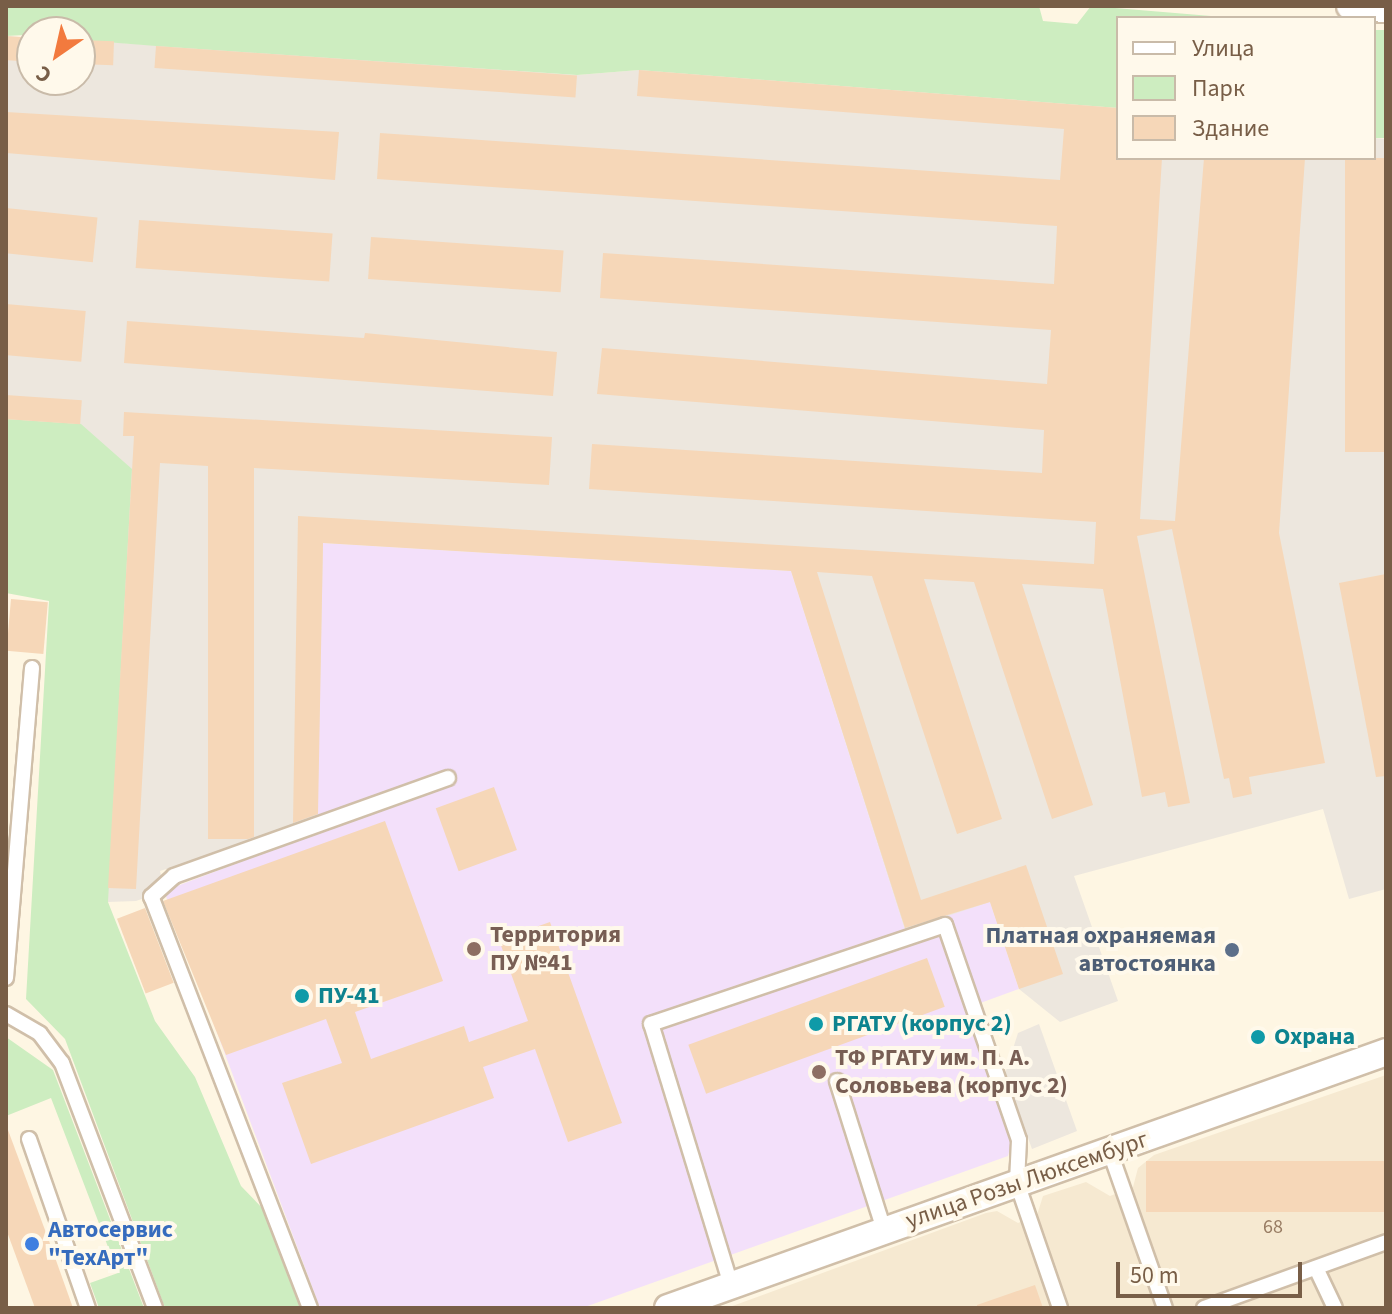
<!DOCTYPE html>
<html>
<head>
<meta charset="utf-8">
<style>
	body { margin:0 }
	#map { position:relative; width:1392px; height:1314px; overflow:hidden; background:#fef6e3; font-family:"Source Sans 3",sans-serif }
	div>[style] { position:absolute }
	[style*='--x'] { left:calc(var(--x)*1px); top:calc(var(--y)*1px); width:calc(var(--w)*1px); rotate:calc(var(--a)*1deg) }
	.residential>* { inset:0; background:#f6e9d1 }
	.industrial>* { inset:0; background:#ede7de }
	.education>* { inset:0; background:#f3e0fa }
	.green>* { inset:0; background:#cdedc0; transform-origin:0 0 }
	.building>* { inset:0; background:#f6d7b8; transform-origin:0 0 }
	.roads { filter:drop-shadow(2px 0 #d0bfa9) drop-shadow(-2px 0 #d0bfa9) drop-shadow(0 2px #d0bfa9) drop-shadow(0 -2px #d0bfa9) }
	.service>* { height:14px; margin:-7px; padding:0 7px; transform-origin:7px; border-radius:7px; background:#fff }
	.minor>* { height:26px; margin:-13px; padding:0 13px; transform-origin:13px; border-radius:13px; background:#fff }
	.dots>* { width:22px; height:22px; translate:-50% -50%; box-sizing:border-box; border:4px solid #fff9eb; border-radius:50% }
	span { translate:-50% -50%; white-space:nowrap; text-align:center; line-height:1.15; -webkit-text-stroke:8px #fff9eb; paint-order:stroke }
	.number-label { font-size:20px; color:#987c63 }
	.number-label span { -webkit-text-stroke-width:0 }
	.education-label { font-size:24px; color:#785e54; font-weight:700 }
	.left { translate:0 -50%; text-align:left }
	.service-label { font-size:24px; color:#4e5e75; font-weight:700 }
	.right { translate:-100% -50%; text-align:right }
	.culture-label { font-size:24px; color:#0d838f; font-weight:700 }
	.street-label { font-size:24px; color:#785e47 }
	.shop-label { font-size:24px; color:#366cbe; font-weight:700 }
	.frame { position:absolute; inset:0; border:8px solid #785e47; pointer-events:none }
	.legend { position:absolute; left:1116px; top:16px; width:260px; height:144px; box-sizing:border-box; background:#fff9eb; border:2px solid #c9bba9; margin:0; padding:10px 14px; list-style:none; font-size:24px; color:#785e47 }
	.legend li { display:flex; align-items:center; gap:16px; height:40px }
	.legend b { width:40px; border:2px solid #c9bba9 }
	.north { position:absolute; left:16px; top:16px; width:80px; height:80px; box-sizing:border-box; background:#fff9eb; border:2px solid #c9bba9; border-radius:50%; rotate:214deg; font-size:22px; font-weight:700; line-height:32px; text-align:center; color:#785e47 }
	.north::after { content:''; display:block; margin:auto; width:28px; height:36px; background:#f27a3e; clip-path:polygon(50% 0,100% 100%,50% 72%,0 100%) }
	.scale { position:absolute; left:1116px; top:1262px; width:186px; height:36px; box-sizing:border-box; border:4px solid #785e47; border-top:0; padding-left:10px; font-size:24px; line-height:28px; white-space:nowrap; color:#785e47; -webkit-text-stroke:6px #fff9eb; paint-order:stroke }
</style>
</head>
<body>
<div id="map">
	<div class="residential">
		<i style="clip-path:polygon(1386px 1075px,1386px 1308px,727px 1308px,986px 1213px,997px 1211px,1018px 1223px,1037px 1215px,1043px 1196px,1086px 1182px,1110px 1196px,1133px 1187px,1138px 1168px,1154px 1155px)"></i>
	</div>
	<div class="industrial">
		<i style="clip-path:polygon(6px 36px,32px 38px,32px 80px,80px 80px,80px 40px,577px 75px,639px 70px,1118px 108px,1118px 158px,1374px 158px,1374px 138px,1386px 139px,1386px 889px,1349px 899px,1323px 809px,1074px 876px,1118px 1001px,1060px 1022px,1019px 989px,990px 903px,905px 931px,791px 571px,324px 543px,318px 820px,160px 871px,164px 891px,136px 901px,108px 902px,81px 424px,6px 419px)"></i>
		<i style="clip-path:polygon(1039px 1024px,1077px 1131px,1032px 1149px,1005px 1074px,1018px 1033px)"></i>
	</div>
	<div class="education">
		<i style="clip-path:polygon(323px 543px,791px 571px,905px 930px,990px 902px,1019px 989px,964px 1009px,1011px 1144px,1008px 1156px,582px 1308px,320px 1308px,164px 891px,317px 833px)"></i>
	</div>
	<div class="green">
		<i style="clip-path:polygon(6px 6px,1039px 6px,1043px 21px,1077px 24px,1091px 6px,1235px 18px,1118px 18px,1118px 108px,639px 70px,577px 75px,156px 46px,80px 40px,80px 32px,6px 36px)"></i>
		<i style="left:1374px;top:30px;width:12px;height:108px"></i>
		<i style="clip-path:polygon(6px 419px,81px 424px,132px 469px,108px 902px,155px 1021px,195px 1077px,241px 1186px,266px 1212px,302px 1308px,165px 1308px,65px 1039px,26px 999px,49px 601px,6px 593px)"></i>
		<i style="clip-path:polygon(6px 1037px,53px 1070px,144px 1308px,99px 1308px,90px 1283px,118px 1273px,51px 1098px,6px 1116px)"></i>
	</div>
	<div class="building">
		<i style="left:6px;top:36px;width:26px;height:24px;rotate:4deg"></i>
		<i style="left:80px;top:40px;width:34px;height:24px;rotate:2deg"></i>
		<i style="left:156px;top:46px;width:422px;height:22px;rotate:4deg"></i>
		<i style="clip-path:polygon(639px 70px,1118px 108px,1118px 158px,1162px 158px,1140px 519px,1175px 521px,1204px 158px,1305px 158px,1279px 533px,1325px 763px,1249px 777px,1252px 794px,1233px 798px,1229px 778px,1224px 779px,1172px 529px,1137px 536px,1190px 803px,1168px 807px,1165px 792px,1142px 797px,1103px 589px,1022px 584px,1093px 805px,1052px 819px,974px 582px,924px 579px,1002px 819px,957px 834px,872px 576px,817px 572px,921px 900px,1026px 865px,1063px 974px,1019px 989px,990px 902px,905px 928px,791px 571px,323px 543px,318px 814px,293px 823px,298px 516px,1094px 564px,1096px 522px,589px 489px,592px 444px,1042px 473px,1044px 430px,597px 394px,602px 348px,1047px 384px,1051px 330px,600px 298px,603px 253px,1054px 284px,1057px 226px,377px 179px,380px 133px,1060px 180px,1064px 129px,637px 96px)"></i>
		<i style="clip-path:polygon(6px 112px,339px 132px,335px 180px,6px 153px)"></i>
		<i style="left:1345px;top:158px;width:41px;height:294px"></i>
		<i style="left:6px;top:208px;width:92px;height:45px;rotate:6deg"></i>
		<i style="left:139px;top:220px;width:194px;height:48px;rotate:4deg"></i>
		<i style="left:371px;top:237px;width:193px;height:42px;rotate:4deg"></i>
		<i style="left:6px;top:304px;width:80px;height:51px;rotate:5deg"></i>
		<i style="clip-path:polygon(127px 321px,364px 338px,365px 333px,557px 352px,553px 396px,124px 363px)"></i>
		<i style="left:6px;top:395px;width:76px;height:24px;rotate:4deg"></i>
		<i style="clip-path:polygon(124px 412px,552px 437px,549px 485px,254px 468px,254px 837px,248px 839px,208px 839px,208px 466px,160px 463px,136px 889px,108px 888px,134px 436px,123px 436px)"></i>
		<i style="clip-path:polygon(1386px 574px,1386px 776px,1376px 777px,1339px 583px)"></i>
		<i style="left:11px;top:599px;width:37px;height:52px;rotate:5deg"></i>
		<i style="left:494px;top:787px;width:67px;height:62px;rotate:70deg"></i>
		<i style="clip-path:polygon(385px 821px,443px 981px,355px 1012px,371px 1059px,464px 1026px,469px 1042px,528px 1021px,499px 940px,550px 922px,622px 1123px,568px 1142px,535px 1049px,483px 1067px,494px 1098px,311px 1164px,282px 1083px,342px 1063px,326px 1019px,226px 1055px,163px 901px)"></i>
		<i style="left:145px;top:908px;width:80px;height:30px;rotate:69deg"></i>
		<i style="left:927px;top:958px;width:52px;height:254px;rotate:70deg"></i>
		<i style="clip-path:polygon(8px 1130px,52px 1249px,73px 1308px,35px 1308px,6px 1229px)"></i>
		<i style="left:1386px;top:1161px;width:51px;height:240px;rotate:90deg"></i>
		<i style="clip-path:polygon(1035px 1285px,1043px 1308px,977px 1308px,977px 1305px)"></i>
	</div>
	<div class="roads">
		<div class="service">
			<i style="--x:6;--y:978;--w:311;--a:-85.2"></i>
			<i style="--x:6;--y:1014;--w:39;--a:30"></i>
			<i style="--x:40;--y:1034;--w:36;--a:53"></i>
			<i style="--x:62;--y:1063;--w:262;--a:69.2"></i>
			<i style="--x:837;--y:1081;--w:156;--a:72.5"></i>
			<i style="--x:29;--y:1139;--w:179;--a:70.8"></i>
			<i style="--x:1110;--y:1152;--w:165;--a:70.6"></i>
			<i style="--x:1316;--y:1268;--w:44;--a:64.6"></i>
			<i style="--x:731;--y:1285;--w:273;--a:-107"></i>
			<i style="--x:651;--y:1024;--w:310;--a:-18.6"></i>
			<i style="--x:945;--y:925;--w:227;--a:71"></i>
			<i style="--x:1019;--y:1140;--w:43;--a:92.7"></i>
			<i style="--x:1017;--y:1183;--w:132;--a:71"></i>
			<i style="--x:310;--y:1308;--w:441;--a:-111.1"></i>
			<i style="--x:151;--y:897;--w:31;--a:-42"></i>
			<i style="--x:174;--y:876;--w:291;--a:-19.7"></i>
			<i style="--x:1204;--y:1308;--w:194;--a:-19.9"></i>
		</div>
		<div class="minor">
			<i style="--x:1350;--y:6;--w:36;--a:5"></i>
			<i style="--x:668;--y:1308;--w:762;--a:-19.62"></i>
		</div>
	</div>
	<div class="dots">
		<i style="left:474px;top:949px;background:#8d6e63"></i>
		<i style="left:1232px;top:950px;background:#5c6f8a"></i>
		<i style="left:302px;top:996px;background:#0f9aa8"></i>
		<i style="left:816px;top:1024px;background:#0f9aa8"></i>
		<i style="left:1258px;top:1037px;background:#0f9aa8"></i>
		<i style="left:819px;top:1072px;background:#8d6e63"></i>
		<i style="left:32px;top:1244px;background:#3f7fe0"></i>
	</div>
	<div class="number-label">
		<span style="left:1273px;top:1227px">68</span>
	</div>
	<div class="education-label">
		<span class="left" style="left:490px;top:949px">Территория<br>ПУ №41</span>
		<span class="left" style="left:835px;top:1072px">ТФ РГАТУ им. П. А.<br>Соловьева (корпус 2)</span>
	</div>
	<div class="service-label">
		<span class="right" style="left:1216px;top:950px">Платная охраняемая<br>автостоянка</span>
	</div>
	<div class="culture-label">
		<span class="left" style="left:318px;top:996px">ПУ-41</span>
		<span class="left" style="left:832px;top:1024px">РГАТУ (корпус 2)</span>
		<span class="left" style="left:1274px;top:1037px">Охрана</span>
	</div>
	<div class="street-label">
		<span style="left:1027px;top:1180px;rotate:-19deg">улица Розы Люксембург</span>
	</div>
	<div class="shop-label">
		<span class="left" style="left:48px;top:1244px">Автосервис<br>"ТехАрт"</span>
	</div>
	<div class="frame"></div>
	<ul class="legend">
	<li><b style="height:10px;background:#fff"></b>Улица</li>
	<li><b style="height:22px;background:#cdedc0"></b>Парк</li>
	<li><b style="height:22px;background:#f6d7b8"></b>Здание</li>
	</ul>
	<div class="north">С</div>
	<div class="scale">50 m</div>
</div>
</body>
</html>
